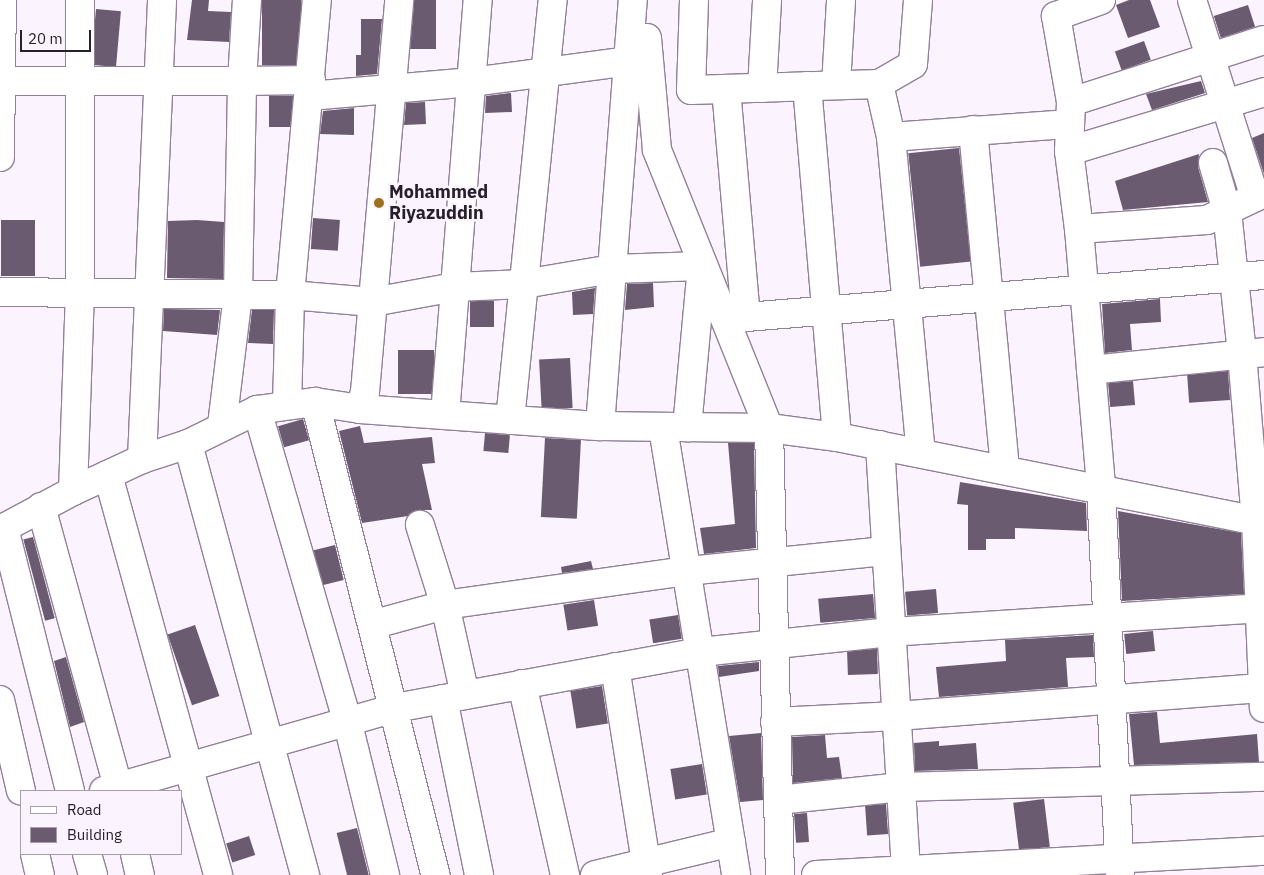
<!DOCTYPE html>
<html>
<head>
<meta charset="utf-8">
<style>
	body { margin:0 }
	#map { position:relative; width:1264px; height:875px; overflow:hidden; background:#fbf4fe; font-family:"IBM Plex Sans",sans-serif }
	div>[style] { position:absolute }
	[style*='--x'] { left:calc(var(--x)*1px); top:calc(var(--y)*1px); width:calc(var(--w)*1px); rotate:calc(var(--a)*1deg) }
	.building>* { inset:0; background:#6a5b70; transform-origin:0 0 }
	.roads { filter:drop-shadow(1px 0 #918198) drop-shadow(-1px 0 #918198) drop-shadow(0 1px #918198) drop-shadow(0 -1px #918198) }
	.minor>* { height:28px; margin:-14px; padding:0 14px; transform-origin:14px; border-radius:14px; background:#fff }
	.dots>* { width:14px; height:14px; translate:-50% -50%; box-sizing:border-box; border:2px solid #fbf4fe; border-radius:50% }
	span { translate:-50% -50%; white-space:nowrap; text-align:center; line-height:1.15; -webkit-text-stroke:5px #fbf4fe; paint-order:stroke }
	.poi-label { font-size:18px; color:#262029; font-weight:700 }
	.left { translate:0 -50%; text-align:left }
	.legend { position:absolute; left:20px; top:790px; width:162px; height:65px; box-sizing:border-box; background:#fbf4fe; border:1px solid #a69fa9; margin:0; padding:6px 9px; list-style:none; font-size:15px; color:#262029 }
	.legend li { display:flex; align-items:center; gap:10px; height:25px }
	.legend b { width:25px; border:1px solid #a69fa9 }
	.scale { position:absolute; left:20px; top:30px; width:71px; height:22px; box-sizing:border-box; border:2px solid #262029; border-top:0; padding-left:6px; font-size:15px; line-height:18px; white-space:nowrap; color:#262029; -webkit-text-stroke:4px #fbf4fe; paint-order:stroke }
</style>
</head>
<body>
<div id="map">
	<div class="building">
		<i style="clip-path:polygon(192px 0,209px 0,208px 11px,231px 12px,229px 42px,187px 40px)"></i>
		<i style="left:262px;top:0;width:39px;height:65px"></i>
		<i style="clip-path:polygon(414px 0,436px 0,436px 49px,410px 49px)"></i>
		<i style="clip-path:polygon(1129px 0,1150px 0,1160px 27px,1128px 38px,1116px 5px)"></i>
		<i style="left:1248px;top:5px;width:23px;height:36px;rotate:72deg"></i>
		<i style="left:96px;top:9px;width:25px;height:56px;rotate:5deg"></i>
		<i style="clip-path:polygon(361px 19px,382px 19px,377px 74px,356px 76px,356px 55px,361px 55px)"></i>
		<i style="left:1144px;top:41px;width:20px;height:31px;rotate:70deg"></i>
		<i style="clip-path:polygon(1201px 81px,1205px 93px,1152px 110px,1146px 94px)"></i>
		<i style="clip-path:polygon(511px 93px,512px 112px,485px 113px,486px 96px)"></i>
		<i style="left:269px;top:96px;width:24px;height:31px"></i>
		<i style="clip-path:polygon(425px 102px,426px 124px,404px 125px,406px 103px)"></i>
		<i style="clip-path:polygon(354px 108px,354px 135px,320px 134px,323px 111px)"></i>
		<i style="clip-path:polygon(1264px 133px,1264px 174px,1252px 138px)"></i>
		<i style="left:959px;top:148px;width:114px;height:51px;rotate:84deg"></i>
		<i style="clip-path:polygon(1199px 154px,1198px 167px,1208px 202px,1123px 210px,1115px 181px)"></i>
		<i style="left:313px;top:218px;width:27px;height:31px;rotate:4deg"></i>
		<i style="left:1px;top:220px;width:34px;height:56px"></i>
		<i style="clip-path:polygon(197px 220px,224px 222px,223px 279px,167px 278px,168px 221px)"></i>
		<i style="clip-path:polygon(653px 283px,654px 307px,625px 310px,627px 284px)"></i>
		<i style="clip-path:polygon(595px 288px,593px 314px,573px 315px,572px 292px)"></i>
		<i style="clip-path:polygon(1160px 299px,1161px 322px,1130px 324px,1132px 350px,1105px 353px,1102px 304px)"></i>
		<i style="left:494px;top:301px;width:26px;height:24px;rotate:90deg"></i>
		<i style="clip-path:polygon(164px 309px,220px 310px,217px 335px,163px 331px)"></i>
		<i style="clip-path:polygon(252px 310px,274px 310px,273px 344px,248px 343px)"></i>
		<i style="left:398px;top:350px;width:36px;height:44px"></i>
		<i style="left:570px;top:358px;width:50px;height:31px;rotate:87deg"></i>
		<i style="left:1228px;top:371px;width:29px;height:41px;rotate:86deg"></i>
		<i style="left:1133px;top:381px;width:24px;height:25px;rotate:85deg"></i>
		<i style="left:303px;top:419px;width:22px;height:26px;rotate:74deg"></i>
		<i style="clip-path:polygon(360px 426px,364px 443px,432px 437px,435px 463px,422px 464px,432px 510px,416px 510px,408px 516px,362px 523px,339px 431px)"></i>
		<i style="left:485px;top:433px;width:25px;height:18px;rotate:5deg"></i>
		<i style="left:545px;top:438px;width:36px;height:79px;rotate:3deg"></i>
		<i style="clip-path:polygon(728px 443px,754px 443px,756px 548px,704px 554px,700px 528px,735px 524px)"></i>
		<i style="clip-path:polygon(960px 482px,1086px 503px,1087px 531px,1015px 528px,1015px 539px,986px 539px,986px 550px,968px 550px,968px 505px,957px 504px)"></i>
		<i style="clip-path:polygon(1118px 511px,1241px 533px,1244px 594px,1122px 601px)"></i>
		<i style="left:33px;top:537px;width:84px;height:10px;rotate:75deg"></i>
		<i style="left:335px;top:545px;width:36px;height:22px;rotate:76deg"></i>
		<i style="clip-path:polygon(591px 561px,593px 569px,562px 573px,561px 567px)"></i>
		<i style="left:936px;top:589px;width:24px;height:31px;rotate:85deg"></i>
		<i style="left:873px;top:594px;width:24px;height:55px;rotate:85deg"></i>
		<i style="left:594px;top:600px;width:26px;height:31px;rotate:81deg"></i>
		<i style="left:678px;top:615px;width:24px;height:29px;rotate:81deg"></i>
		<i style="left:195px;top:625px;width:75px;height:29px;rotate:71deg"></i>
		<i style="left:1153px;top:631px;width:20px;height:29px;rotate:84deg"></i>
		<i style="clip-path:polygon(1093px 635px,1094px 657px,1066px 658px,1068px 687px,939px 697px,936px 667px,1006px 661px,1005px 640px)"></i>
		<i style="left:877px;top:649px;width:25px;height:30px;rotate:88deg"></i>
		<i style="clip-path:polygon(66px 657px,84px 722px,70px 727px,54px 661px)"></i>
		<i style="clip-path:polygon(759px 662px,759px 671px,719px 677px,718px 666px)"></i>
		<i style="left:602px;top:686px;width:38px;height:32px;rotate:81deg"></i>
		<i style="clip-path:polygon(1157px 712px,1160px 743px,1257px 734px,1259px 762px,1134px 765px,1129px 714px)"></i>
		<i style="clip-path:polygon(761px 733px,763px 800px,740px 802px,729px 736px)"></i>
		<i style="clip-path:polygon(825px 735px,827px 758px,839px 757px,842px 778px,793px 783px,792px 737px)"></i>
		<i style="clip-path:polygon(939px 741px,939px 746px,976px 743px,978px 769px,915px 771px,914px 743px)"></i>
		<i style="left:702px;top:764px;width:31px;height:32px;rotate:81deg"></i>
		<i style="left:1044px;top:799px;width:48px;height:31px;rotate:83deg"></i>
		<i style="left:886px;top:804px;width:30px;height:21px;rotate:86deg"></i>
		<i style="left:807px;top:813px;width:29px;height:13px;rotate:86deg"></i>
		<i style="left:357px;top:828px;width:49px;height:21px;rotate:76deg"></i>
		<i style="left:249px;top:836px;width:20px;height:24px;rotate:72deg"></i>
	</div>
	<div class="roads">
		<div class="minor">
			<i style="--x:694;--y:0;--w:90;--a:91.9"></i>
			<i style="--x:691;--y:90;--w:188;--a:-1.8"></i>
			<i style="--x:879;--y:84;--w:39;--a:-30"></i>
			<i style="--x:913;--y:64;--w:64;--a:-85.5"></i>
			<i style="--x:1101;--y:0;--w:48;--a:160.4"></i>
			<i style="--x:1056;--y:16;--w:87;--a:80.1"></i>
			<i style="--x:1071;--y:102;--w:49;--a:92.3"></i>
			<i style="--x:1069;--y:151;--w:79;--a:82.7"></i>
			<i style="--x:1079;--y:229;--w:128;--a:-4"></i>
			<i style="--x:1207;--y:220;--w:63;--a:-25.3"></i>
			<i style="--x:1192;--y:0;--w:207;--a:72.3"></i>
			<i style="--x:647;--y:38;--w:112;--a:84.9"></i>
			<i style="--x:657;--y:150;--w:300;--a:68.1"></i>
			<i style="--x:769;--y:428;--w:447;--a:88.6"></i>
			<i style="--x:0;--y:81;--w:242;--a:0"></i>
			<i style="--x:242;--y:81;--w:81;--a:-86.5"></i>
			<i style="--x:879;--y:84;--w:54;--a:77.2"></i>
			<i style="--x:891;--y:137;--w:317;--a:84.6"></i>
			<i style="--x:836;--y:85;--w:85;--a:-86.6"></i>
			<i style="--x:807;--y:86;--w:352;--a:85.1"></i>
			<i style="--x:762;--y:88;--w:88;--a:-86.7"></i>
			<i style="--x:726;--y:89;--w:229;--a:85"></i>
			<i style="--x:746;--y:317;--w:520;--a:-4.64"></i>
			<i style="--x:309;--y:96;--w:164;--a:-4.9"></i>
			<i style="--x:472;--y:82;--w:158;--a:-7.6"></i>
			<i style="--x:1071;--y:102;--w:203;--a:-17.8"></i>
			<i style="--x:973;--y:130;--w:341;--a:84.6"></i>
			<i style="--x:891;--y:137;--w:179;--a:-4.2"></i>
			<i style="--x:1069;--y:151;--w:204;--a:-16.8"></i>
			<i style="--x:0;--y:157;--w:157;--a:-89.3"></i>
			<i style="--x:1213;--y:163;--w:50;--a:73.7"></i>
			<i style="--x:1227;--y:211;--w:144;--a:84"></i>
			<i style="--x:1242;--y:354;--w:167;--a:85.2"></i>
			<i style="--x:1256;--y:520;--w:188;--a:87.6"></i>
			<i style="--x:1079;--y:229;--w:260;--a:85.1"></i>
			<i style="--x:1101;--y:488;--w:387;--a:87.2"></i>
			<i style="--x:0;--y:292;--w:290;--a:0.6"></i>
			<i style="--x:290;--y:295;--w:296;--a:-84.8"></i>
			<i style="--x:1091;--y:370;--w:174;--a:-5.9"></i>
			<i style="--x:315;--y:402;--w:488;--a:75.7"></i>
			<i style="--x:287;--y:405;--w:110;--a:-88.4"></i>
			<i style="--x:290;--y:295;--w:83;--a:4.8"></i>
			<i style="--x:373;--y:302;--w:83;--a:-10.4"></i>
			<i style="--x:455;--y:287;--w:69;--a:-2.5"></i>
			<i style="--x:524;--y:284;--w:89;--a:-9.7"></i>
			<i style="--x:612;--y:269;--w:90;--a:-1.9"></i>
			<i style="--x:702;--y:266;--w:162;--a:95.3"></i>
			<i style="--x:360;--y:409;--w:18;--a:-74"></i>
			<i style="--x:365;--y:392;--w:393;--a:-85"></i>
			<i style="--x:257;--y:410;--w:323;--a:73.8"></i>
			<i style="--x:347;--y:720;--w:160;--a:76.2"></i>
			<i style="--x:445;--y:415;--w:416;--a:-85.5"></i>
			<i style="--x:510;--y:420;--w:422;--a:-84.2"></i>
			<i style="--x:222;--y:425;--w:132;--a:-83"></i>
			<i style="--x:238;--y:294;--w:213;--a:-88.9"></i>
			<i style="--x:242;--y:81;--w:69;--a:-0.8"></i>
			<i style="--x:600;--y:426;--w:427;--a:-85.6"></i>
			<i style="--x:663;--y:428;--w:453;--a:80.7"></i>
			<i style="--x:188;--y:444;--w:447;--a:74.8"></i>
			<i style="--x:880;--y:445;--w:431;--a:86.5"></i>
			<i style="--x:142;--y:459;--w:459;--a:-87.5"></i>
			<i style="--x:108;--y:475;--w:415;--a:74.6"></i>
			<i style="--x:73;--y:491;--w:198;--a:-88"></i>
			<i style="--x:80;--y:293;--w:293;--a:-90"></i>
			<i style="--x:41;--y:507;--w:295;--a:74.6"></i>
			<i style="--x:4;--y:528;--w:271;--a:75.9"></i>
			<i style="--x:0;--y:530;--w:83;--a:-28.1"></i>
			<i style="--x:73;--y:491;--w:76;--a:-24.9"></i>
			<i style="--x:142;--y:459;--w:48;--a:-18.1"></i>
			<i style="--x:188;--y:444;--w:77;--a:-26.2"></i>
			<i style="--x:257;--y:410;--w:59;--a:-7.9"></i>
			<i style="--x:315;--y:402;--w:46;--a:8.8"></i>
			<i style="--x:360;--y:409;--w:241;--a:4.1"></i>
			<i style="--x:600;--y:426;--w:169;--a:0.7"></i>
			<i style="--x:769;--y:428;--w:69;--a:7.5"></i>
			<i style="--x:837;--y:437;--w:435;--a:11.3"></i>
			<i style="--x:375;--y:624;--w:73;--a:-15.2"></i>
			<i style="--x:445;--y:605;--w:84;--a:-107.4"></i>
			<i style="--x:615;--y:667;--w:211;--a:81"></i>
			<i style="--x:522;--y:684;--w:196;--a:77.3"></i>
			<i style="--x:465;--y:695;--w:92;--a:-102.5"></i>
			<i style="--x:445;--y:605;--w:245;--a:-8"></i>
			<i style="--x:688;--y:571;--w:199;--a:-5.8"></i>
			<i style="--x:443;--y:699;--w:180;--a:78.4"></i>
			<i style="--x:0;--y:700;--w:93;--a:77"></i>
			<i style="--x:775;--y:722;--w:122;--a:-2.8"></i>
			<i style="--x:897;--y:716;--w:368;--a:-4.4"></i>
			<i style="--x:104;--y:791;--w:303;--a:-15.9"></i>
			<i style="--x:395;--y:708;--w:310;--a:-10.4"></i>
			<i style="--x:700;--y:652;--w:192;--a:-6"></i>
			<i style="--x:891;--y:632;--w:374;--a:-3.7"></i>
			<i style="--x:778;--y:800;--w:124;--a:-6"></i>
			<i style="--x:901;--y:787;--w:363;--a:-1.6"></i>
			<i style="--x:35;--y:854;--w:22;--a:77"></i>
			<i style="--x:87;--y:854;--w:22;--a:74"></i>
			<i style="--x:135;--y:854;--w:22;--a:77"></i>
			<i style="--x:595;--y:875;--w:140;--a:-13.6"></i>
			<i style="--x:816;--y:875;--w:449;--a:-3.1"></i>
		</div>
	</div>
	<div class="dots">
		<i style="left:379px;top:203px;background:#9c701f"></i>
	</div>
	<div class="poi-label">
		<span class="left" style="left:389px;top:203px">Mohammed<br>Riyazuddin</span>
	</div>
	<ul class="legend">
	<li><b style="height:6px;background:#fff"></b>Road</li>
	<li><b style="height:14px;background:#6a5b70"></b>Building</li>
	</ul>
	<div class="scale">20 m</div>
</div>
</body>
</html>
